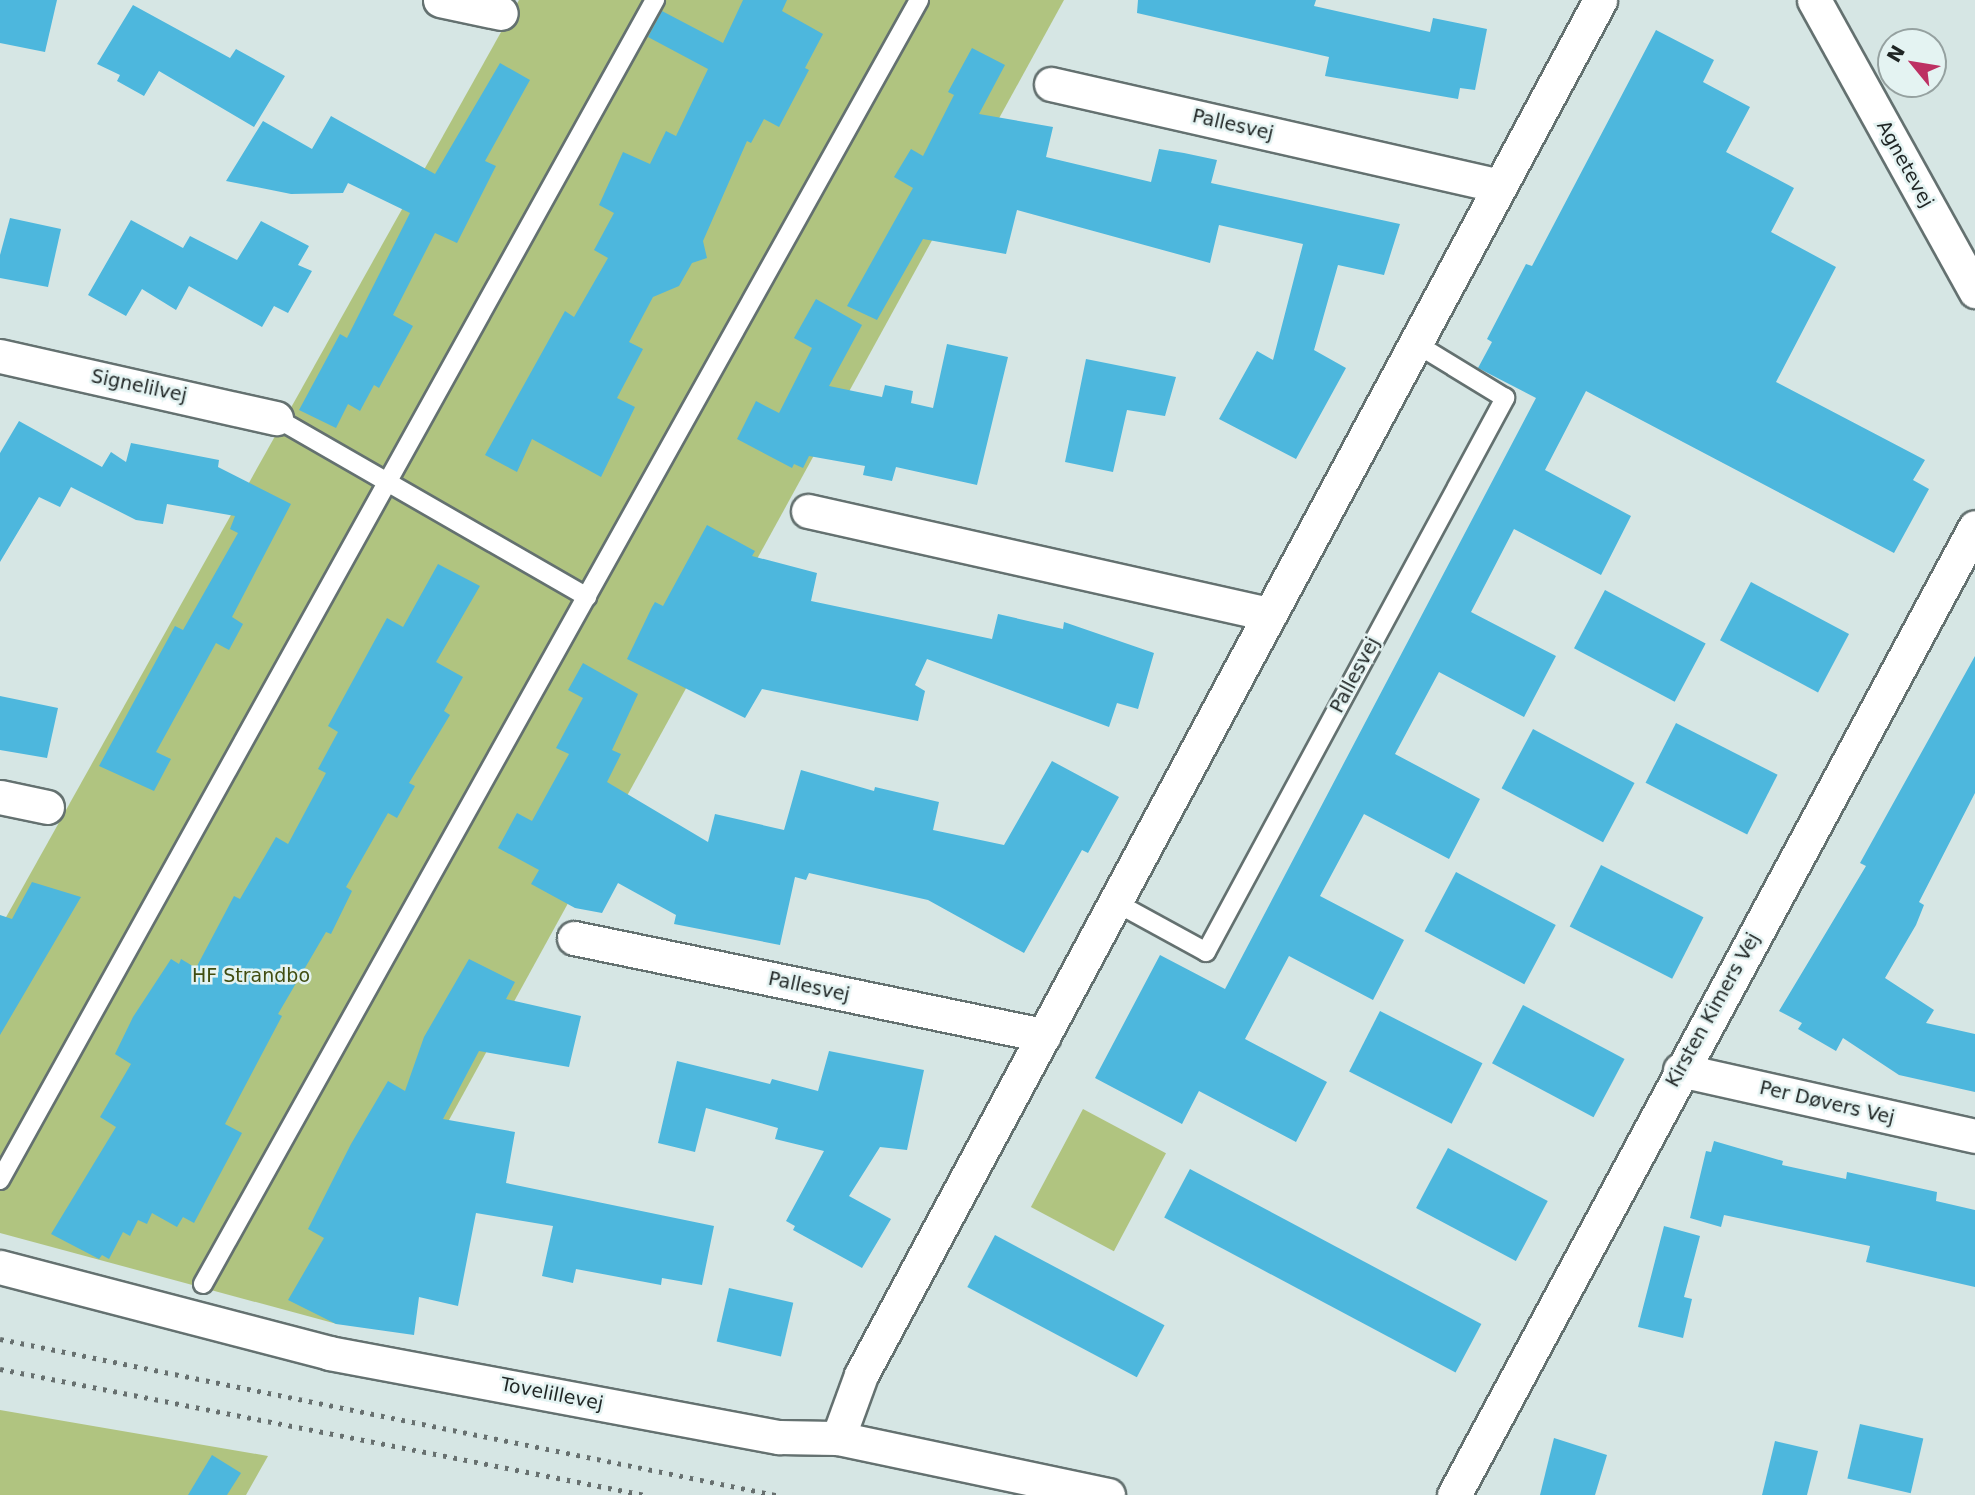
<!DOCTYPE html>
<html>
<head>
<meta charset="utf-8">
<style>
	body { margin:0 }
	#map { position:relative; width:1975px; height:1495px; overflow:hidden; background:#d6e6e4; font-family:"DejaVu Sans",sans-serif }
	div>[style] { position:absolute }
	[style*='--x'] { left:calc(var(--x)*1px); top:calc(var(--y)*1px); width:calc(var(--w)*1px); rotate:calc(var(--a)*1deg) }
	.green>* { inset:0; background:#b0c480; transform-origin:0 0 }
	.building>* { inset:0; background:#4db7dd; transform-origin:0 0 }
	.roads { filter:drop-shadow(2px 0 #647170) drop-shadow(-2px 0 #647170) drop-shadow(0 2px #647170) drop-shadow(0 -2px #647170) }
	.service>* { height:18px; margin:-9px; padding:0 9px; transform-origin:9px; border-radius:9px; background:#fff }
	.minor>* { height:33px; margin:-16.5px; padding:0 16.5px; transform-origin:16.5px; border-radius:16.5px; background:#fff }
	.rail>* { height:5px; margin-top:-2.5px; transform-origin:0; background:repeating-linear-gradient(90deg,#67706f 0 3.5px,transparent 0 10.5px) }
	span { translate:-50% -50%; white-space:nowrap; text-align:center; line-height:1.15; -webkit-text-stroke:5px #e4f3f2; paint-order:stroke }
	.street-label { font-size:19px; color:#1f2524 }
	.park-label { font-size:19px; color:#404d11 }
	.north { position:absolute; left:1877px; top:28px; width:70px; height:70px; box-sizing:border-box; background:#e4f3f2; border:2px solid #95a1a0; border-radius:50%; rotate:300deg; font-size:19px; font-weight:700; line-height:28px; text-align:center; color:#1f2524 }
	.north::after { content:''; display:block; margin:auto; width:24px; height:32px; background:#bd3063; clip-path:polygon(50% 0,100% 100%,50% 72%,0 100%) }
</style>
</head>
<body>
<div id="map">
	<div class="green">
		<i style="clip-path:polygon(519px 0,1064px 0,337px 1324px,0 1233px,0 928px)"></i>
		<i style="left:1083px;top:1109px;width:94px;height:111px;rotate:28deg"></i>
		<i style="clip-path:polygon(0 1410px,268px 1456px,246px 1495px,0 1495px)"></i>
	</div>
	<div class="building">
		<i style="clip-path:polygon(0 0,57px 0,45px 52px,0 43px)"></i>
		<i style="clip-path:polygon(743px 0,787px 0,782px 11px,823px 34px,805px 68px,809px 70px,779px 127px,764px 119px,751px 143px,747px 141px,703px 241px,707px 258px,692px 263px,679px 286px,653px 297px,629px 342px,643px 349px,617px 398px,635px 407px,601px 477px,532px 439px,517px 472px,485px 455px,565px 311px,574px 317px,608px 258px,594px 250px,614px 213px,599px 205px,623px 152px,650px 164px,666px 131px,676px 136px,708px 69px,648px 37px,662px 11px,723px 43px)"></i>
		<i style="clip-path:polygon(1138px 0,1316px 0,1314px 6px,1430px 32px,1433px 18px,1487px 29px,1475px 90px,1460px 88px,1458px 99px,1325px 76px,1329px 57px,1137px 13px)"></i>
		<i style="clip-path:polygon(133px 5px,230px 58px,236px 49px,285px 76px,254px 127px,159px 71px,144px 96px,117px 81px,120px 75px,97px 64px)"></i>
		<i style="clip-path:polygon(1656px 30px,1714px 60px,1703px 82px,1750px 107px,1726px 152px,1794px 188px,1771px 232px,1836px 267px,1776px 382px,1925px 460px,1913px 480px,1929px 489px,1894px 553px,1586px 391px,1545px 470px,1631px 516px,1601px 575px,1514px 529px,1471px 612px,1556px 656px,1524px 717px,1439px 672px,1395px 754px,1480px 799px,1449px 859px,1364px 814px,1320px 896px,1404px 940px,1373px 1000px,1289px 956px,1245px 1039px,1327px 1082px,1296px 1142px,1199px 1091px,1182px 1124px,1095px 1078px,1160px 955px,1225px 989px,1536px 398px,1478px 368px,1492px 342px,1487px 339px,1526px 264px,1532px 266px)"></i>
		<i style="clip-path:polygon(972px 48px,1005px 65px,979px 114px,1053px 127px,1046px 157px,1151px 182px,1159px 149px,1184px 153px,1217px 160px,1211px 183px,1400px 224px,1384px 275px,1338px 265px,1314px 350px,1346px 368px,1296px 459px,1219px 419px,1257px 351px,1273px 360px,1303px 244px,1219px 225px,1210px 263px,1017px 210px,1006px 254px,923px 239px,877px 320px,847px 306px,913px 188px,894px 177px,911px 149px,923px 156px,954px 95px,948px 92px)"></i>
		<i style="clip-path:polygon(500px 63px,530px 80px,485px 161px,496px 166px,457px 243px,435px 233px,393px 315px,413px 326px,379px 388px,374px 385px,360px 411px,348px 404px,336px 428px,299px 410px,340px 334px,347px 338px,410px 213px,348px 183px,343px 193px,291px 194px,226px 181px,263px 121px,312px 149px,331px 116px,435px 174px)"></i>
		<i style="clip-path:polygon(10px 218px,61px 229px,48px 287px,0 278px,0 255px)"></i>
		<i style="clip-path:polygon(131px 220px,183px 248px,190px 236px,237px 260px,261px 221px,309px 246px,298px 265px,312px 271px,288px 313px,274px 306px,262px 327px,189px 286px,176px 310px,142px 289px,126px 316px,88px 295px)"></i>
		<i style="clip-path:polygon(816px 299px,862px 325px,829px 386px,882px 397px,885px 385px,913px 391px,911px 403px,933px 408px,947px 344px,1008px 357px,977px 485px,896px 467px,892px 481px,863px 475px,865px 466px,809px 456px,803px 468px,794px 464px,792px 468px,737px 439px,756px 401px,779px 413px,812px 348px,794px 338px)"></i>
		<i style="clip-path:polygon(1086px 359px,1176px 377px,1165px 416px,1127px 410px,1113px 472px,1065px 462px)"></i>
		<i style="clip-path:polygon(19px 421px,102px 467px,111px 452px,126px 462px,131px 443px,219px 460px,218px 467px,291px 504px,232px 617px,243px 624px,229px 650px,216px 643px,156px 752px,171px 759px,154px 791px,99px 766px,175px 626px,183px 630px,238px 533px,230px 529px,235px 516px,167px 504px,163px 524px,136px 520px,71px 487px,60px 507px,39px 497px,0 562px,0 453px)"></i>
		<i style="clip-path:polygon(707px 525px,755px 551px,752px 556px,817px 573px,811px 601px,992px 639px,998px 614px,1063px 629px,1064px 622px,1154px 653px,1138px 709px,1117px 703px,1109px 727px,927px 659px,915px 685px,925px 691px,918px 721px,762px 689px,745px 718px,627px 659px,652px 607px,655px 602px,663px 606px)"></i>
		<i style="clip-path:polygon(438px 564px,480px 586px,436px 662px,463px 677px,444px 711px,450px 715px,409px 783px,415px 786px,397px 818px,388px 813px,346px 887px,352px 891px,331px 934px,326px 932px,278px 1014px,282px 1016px,225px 1124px,242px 1133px,194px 1223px,183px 1217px,177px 1227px,152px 1213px,147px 1224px,138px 1220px,130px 1236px,123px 1232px,109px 1259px,102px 1255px,99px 1259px,51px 1234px,116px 1127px,100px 1117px,131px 1064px,115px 1054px,133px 1017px,171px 959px,179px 964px,181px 959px,196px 968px,234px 896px,240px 899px,276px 837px,288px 844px,326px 773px,318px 769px,338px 732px,328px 726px,387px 618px,403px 627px)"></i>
		<i style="left:1751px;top:582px;width:111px;height:66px;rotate:28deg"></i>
		<i style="left:1605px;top:590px;width:114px;height:66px;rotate:28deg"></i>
		<i style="clip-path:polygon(1975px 656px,1975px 793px,1919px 902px,1924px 905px,1916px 925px,1885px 978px,1934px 1010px,1926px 1023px,1975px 1034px,1975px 1092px,1899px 1075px,1843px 1038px,1836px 1051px,1798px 1029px,1802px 1023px,1779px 1011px,1866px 866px,1860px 863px)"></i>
		<i style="clip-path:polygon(583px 663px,638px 694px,612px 750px,621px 754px,607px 782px,708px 842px,715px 814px,784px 830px,801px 770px,874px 791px,875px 787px,939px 802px,933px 830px,1004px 845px,1052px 761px,1119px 797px,1088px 853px,1082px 850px,1024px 953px,928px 900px,809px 873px,806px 880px,795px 877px,780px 945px,674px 924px,676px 915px,618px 883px,602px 913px,575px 908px,531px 884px,539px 870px,498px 848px,517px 813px,532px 821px,569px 754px,556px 748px,583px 698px,568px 690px)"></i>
		<i style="clip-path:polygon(0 696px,58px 708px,47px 758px,0 750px)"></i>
		<i style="left:1676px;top:723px;width:114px;height:67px;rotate:27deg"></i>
		<i style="left:1533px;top:729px;width:115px;height:67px;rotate:28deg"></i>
		<i style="left:1601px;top:865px;width:115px;height:69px;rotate:27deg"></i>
		<i style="left:1456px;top:872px;width:113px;height:67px;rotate:28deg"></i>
		<i style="clip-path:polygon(32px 882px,81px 897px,0 1035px,0 915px,12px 919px)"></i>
		<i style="clip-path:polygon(469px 959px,515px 982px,506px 999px,581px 1016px,569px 1067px,479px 1051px,443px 1119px,515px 1132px,506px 1183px,714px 1226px,702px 1285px,662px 1278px,661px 1285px,576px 1269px,573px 1283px,542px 1276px,553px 1226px,476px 1213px,458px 1306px,419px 1297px,414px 1335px,336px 1324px,288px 1300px,324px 1238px,308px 1229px,351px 1144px,388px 1081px,405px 1091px,424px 1037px)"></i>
		<i style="left:1523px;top:1005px;width:115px;height:66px;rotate:28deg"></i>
		<i style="left:1380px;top:1011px;width:115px;height:68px;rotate:27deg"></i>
		<i style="clip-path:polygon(829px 1051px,924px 1070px,907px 1150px,880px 1147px,849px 1196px,891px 1219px,862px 1268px,793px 1230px,795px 1226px,786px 1221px,824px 1151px,775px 1139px,778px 1128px,706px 1108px,695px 1152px,658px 1143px,677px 1061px,770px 1084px,772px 1079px,818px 1091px)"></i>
		<i style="clip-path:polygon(1714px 1141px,1783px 1161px,1782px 1165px,1846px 1179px,1847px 1172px,1937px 1192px,1936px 1201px,1975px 1210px,1975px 1287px,1866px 1262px,1870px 1246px,1724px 1215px,1721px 1227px,1690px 1218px,1706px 1151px,1711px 1152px)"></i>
		<i style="left:1448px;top:1148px;width:113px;height:68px;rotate:28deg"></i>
		<i style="left:1190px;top:1169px;width:330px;height:55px;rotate:28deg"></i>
		<i style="clip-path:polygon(1664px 1226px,1700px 1236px,1684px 1297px,1692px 1299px,1683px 1338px,1638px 1327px)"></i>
		<i style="left:995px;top:1235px;width:192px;height:59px;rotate:28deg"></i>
		<i style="left:729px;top:1288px;width:66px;height:55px;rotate:13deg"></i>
		<i style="left:1860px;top:1424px;width:65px;height:56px;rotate:13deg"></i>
		<i style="clip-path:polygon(1554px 1438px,1607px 1455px,1595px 1495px,1540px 1495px)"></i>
		<i style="clip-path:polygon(1775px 1441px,1818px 1451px,1807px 1495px,1762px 1495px)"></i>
		<i style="clip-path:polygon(212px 1455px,241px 1473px,227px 1495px,188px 1495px)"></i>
	</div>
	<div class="roads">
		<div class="service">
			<i style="--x:276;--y:418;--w:359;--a:29.9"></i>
			<i style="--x:1113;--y:901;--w:106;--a:28.7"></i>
			<i style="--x:1206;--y:952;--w:630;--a:-61.64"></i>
			<i style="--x:1505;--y:398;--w:105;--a:-148.6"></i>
			<i style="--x:0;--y:1180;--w:1350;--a:-60.97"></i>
			<i style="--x:203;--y:1284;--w:1470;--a:-60.85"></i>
		</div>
		<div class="minor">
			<i style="--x:440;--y:0;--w:62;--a:12"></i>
			<i style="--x:1814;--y:0;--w:333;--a:61"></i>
			<i style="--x:1051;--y:84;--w:457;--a:12.8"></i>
			<i style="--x:0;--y:356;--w:283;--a:12.7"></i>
			<i style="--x:808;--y:511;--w:473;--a:12.6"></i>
			<i style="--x:0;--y:797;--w:48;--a:12"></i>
			<i style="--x:574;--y:938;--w:480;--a:11.7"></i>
			<i style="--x:1680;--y:1070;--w:302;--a:12.6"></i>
			<i style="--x:0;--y:1267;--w:340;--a:14.6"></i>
			<i style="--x:329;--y:1353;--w:458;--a:10.6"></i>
			<i style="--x:779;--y:1437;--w:59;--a:1"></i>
			<i style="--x:838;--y:1438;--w:276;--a:11.9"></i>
			<i style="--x:838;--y:1438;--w:67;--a:-69.9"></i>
			<i style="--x:861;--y:1375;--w:1561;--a:-61.74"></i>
			<i style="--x:1454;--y:1495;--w:1099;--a:-61.71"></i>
		</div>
	</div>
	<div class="rail">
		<i style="--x:0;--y:1339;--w:792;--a:11.37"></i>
		<i style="--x:0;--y:1369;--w:657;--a:11.05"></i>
	</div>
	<div class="street-label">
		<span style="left:1233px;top:125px;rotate:13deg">Pallesvej</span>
		<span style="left:1905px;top:164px;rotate:61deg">Agnetevej</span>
		<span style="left:139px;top:386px;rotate:12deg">Signelilvej</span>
		<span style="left:1355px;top:675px;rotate:-62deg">Pallesvej</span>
		<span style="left:809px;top:987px;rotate:12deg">Pallesvej</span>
		<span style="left:1713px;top:1010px;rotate:-61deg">Kirsten Kimers Vej</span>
		<span style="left:1827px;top:1103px;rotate:13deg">Per Døvers Vej</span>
		<span style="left:552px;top:1394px;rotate:11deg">Tovelillevej</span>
	</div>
	<div class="park-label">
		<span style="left:251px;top:976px">HF Strandbo</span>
	</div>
	<div class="north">N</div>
</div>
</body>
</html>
